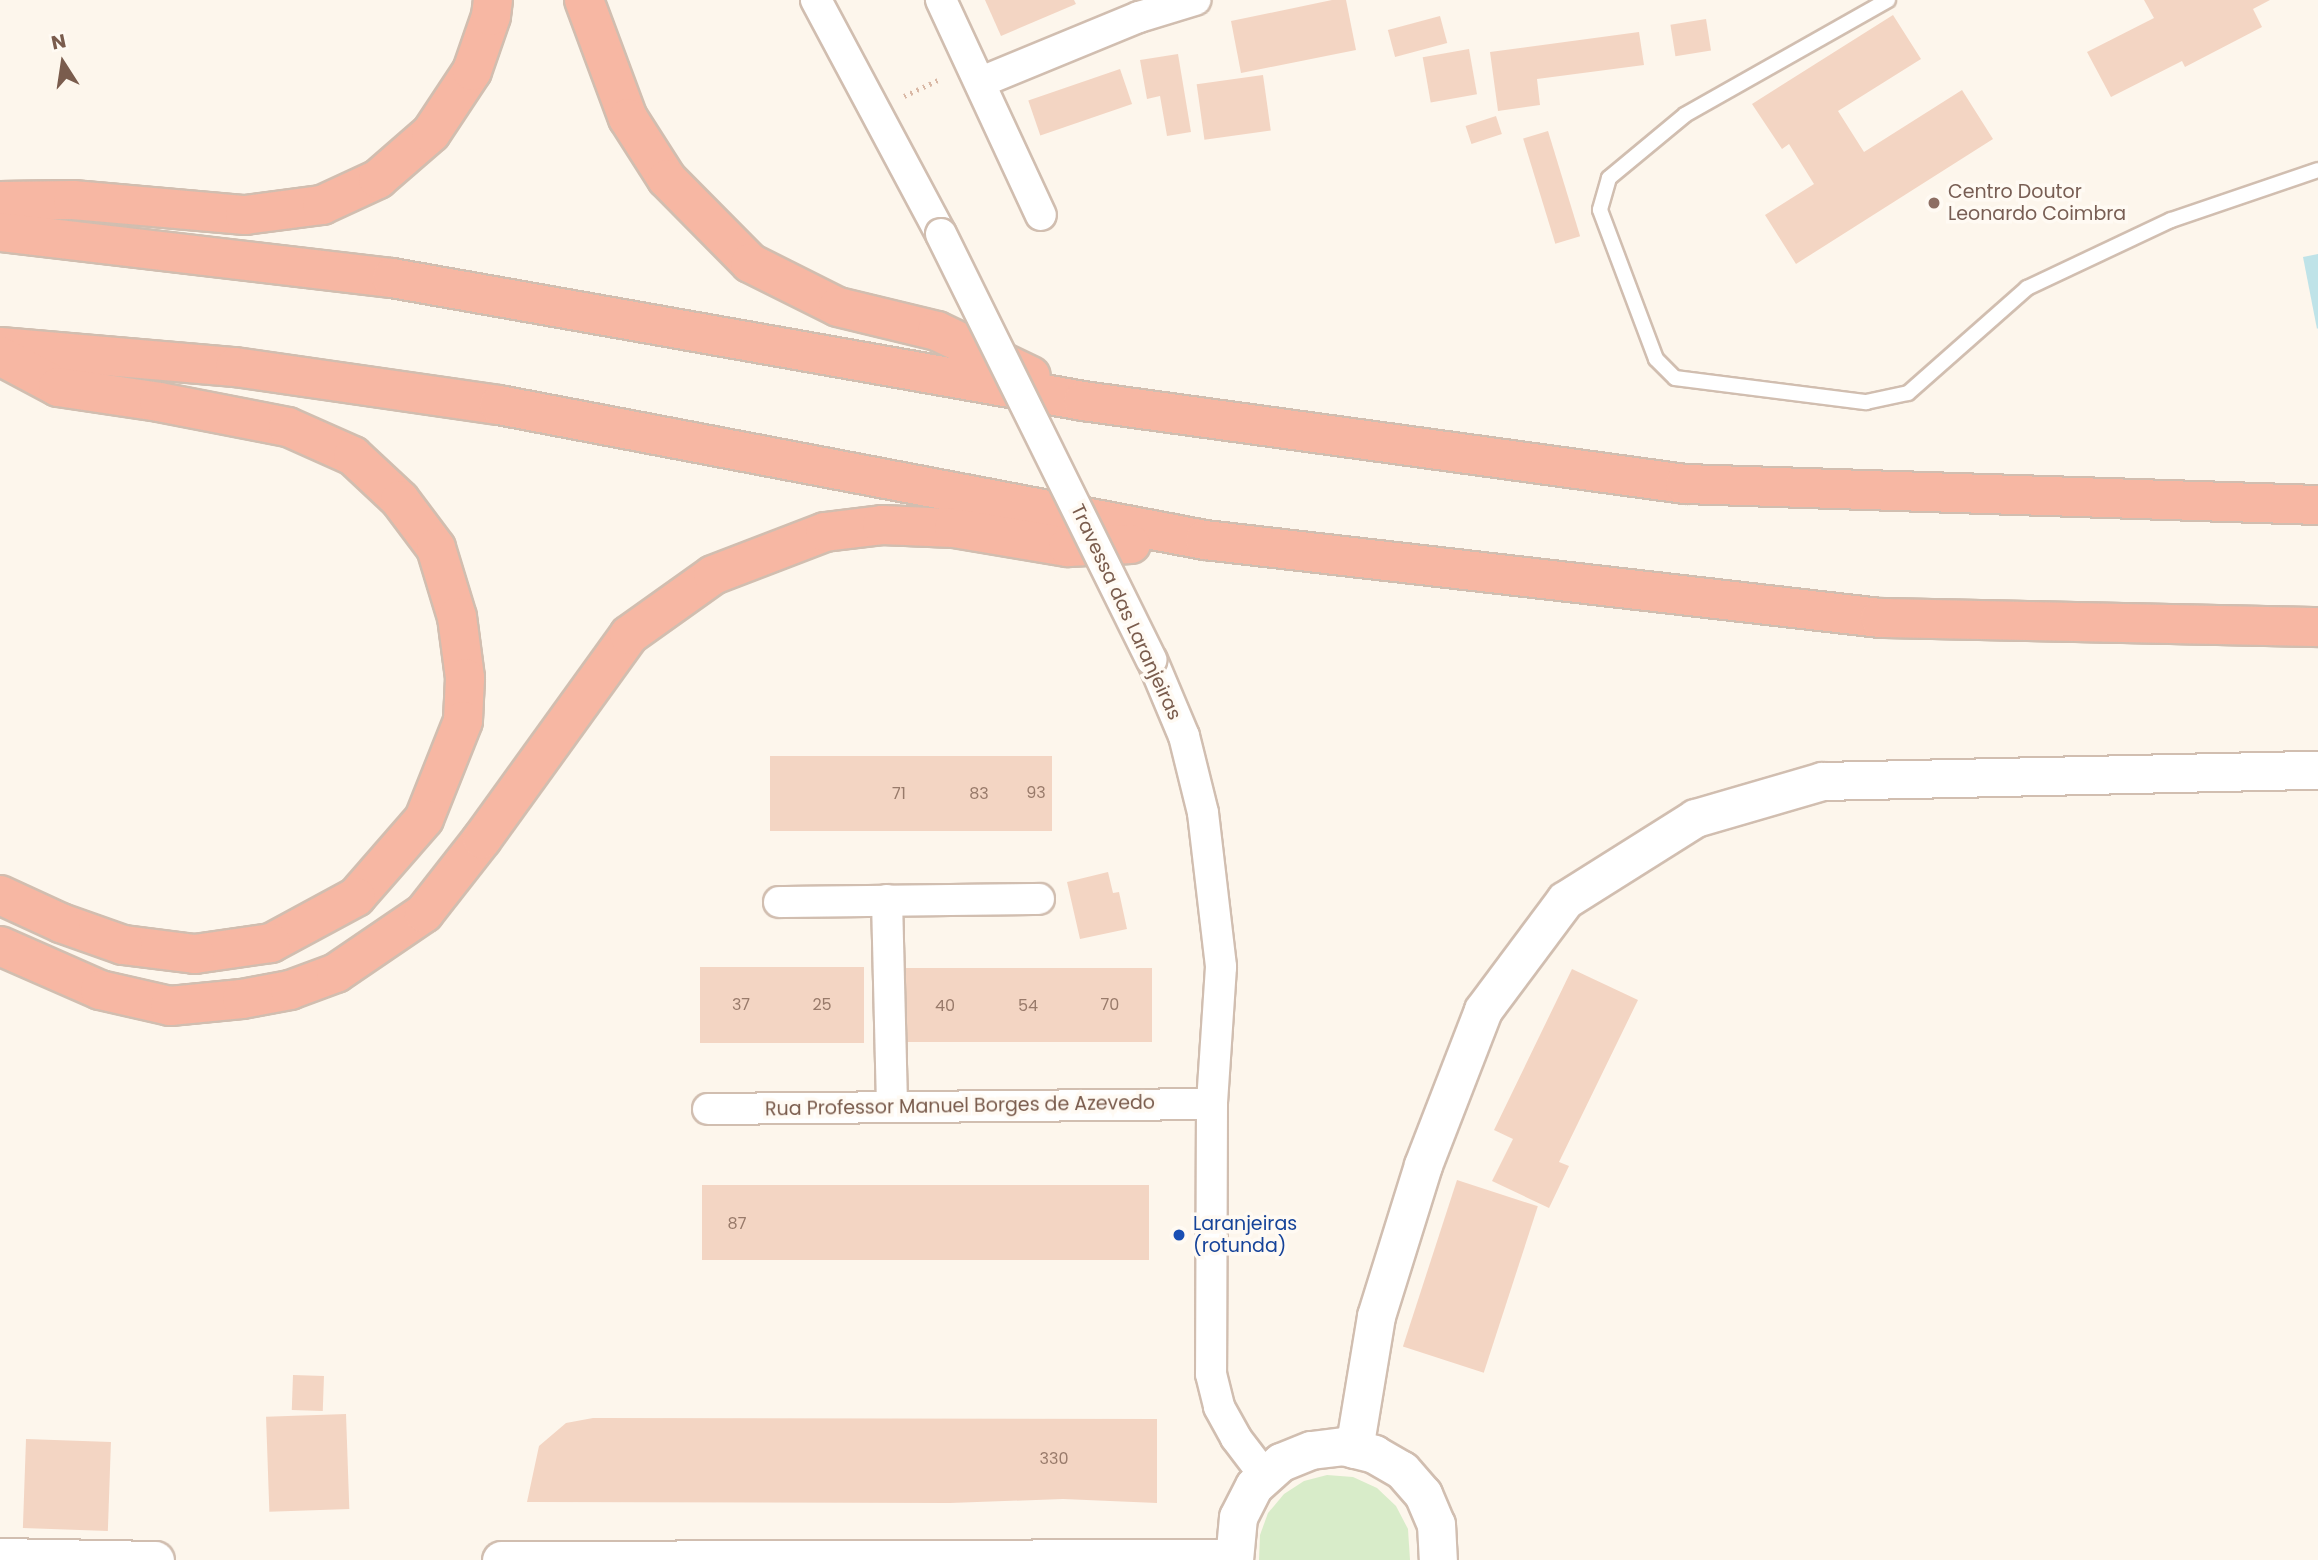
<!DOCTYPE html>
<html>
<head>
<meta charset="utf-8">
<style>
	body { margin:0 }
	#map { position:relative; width:2318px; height:1560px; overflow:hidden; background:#fdf6ec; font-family:Poppins,sans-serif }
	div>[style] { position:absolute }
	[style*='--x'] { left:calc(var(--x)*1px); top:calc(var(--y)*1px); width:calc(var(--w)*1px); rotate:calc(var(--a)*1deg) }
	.green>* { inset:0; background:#d8ecc9 }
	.water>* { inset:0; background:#bfe3e8 }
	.building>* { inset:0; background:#f3d5c3; transform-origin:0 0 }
	.path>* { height:4.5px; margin-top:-2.25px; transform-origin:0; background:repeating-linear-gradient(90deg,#d9b8a5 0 2px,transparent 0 7px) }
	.roads { filter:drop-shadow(2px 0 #d1beb0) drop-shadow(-2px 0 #d1beb0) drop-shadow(0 2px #d1beb0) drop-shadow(0 -2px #d1beb0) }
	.service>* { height:14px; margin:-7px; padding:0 7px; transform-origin:7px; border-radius:7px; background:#fff }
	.minor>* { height:30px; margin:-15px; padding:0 15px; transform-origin:15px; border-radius:15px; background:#fff }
	.tertiary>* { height:37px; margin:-18.5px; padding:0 18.5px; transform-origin:18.5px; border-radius:18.5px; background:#fff }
	.motorway>* { height:38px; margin:-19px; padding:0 19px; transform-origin:19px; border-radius:19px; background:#f7b7a3 }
	.bridges { filter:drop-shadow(2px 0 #d1beb0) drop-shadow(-2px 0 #d1beb0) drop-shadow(0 2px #d1beb0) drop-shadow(0 -2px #d1beb0) }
	.minor-bridge>* { height:30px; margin:-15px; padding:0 15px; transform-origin:15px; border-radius:15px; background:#fff }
	.dots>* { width:19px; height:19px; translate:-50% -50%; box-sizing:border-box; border:4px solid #fffaf3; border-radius:50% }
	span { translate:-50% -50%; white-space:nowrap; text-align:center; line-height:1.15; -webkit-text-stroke:7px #fffaf3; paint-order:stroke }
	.number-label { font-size:16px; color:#987a6a }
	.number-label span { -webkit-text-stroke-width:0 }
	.education-label { font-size:19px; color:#785e54 }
	.left { translate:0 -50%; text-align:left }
	.street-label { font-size:19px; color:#7a5c4d }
	.transit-label { font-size:19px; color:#164399 }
	.north { position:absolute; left:28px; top:28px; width:70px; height:70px; -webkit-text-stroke:5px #fffaf3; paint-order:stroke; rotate:348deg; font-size:19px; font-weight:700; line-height:28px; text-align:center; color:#7a5c4d }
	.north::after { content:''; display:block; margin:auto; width:24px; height:32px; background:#7a5c4d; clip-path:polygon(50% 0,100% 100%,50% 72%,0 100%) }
</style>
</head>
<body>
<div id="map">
	<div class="green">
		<i style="clip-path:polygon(1327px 1475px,1353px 1477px,1377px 1488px,1396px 1506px,1408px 1529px,1410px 1560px,1259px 1560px,1260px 1535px,1268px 1513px,1284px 1494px,1304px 1481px)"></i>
	</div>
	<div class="water">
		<i style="clip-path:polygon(2318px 254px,2318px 328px,2317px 329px,2303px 257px)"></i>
	</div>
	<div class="building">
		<i style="clip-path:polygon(985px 0,1074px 0,1076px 4px,1001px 36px)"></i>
		<i style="clip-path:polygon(1332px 0,1346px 0,1356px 50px,1241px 73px,1231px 21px)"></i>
		<i style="clip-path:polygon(2144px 0,2270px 0,2253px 9px,2262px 27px,2185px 67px,2182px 61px,2111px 97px,2087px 52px,2154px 18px)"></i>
		<i style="clip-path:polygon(1893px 15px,1921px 59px,1838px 111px,1864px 152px,1962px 90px,1993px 139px,1796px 264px,1765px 215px,1814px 184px,1789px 144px,1782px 149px,1752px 104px)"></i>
		<i style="left:1440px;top:16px;width:28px;height:54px;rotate:75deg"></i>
		<i style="left:1706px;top:19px;width:32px;height:36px;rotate:81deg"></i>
		<i style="clip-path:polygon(1639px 32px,1644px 65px,1537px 79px,1540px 105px,1498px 111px,1490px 52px)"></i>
		<i style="left:1469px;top:49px;width:46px;height:47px;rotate:80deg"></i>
		<i style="clip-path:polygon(1178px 54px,1191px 132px,1167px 136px,1160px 96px,1147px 99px,1140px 60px)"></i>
		<i style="left:1120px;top:69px;width:37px;height:97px;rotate:71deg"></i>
		<i style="left:1263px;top:75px;width:56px;height:67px;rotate:82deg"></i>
		<i style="left:1496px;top:116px;width:19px;height:32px;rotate:72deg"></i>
		<i style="left:1548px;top:131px;width:110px;height:26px;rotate:73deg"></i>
		<i style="left:1052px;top:756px;width:75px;height:282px;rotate:90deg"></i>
		<i style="clip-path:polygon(1108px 872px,1113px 893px,1119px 892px,1127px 929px,1080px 939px,1067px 882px)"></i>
		<i style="left:864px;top:967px;width:76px;height:164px;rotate:90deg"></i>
		<i style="left:1152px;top:968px;width:74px;height:248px;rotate:90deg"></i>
		<i style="clip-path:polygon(1572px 969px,1638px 1000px,1559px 1162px,1569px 1166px,1549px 1208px,1492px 1181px,1513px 1139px,1494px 1130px)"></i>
		<i style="left:1457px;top:1180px;width:85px;height:175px;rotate:18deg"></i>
		<i style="left:1149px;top:1185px;width:75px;height:447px;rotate:90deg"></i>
		<i style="left:293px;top:1375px;width:31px;height:35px;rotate:2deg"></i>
		<i style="left:346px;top:1414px;width:95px;height:80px;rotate:88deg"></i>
		<i style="clip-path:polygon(593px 1418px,1157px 1419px,1157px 1503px,1063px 1499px,950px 1503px,527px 1502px,539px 1446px,566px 1423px)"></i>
		<i style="left:26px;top:1439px;width:85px;height:89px;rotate:2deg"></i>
	</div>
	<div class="path">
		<i style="--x:904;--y:96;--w:40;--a:-25"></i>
	</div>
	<div class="roads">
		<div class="service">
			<i style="--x:1888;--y:0;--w:233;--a:150.5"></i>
			<i style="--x:1685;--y:115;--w:99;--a:140.3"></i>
			<i style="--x:1609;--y:178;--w:33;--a:106"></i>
			<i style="--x:1600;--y:210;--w:159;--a:69.4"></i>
			<i style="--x:1656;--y:359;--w:27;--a:45"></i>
			<i style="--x:1675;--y:378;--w:193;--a:7.2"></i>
			<i style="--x:1866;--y:402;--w:43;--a:-12.1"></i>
			<i style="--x:1908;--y:393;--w:159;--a:-41.4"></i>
			<i style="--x:2027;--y:288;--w:159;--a:-25.3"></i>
			<i style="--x:2171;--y:220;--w:155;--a:-18.8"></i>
		</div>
		<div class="minor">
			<i style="--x:816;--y:0;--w:265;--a:61.9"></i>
			<i style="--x:941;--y:0;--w:237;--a:65.1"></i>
			<i style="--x:981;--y:82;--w:171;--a:-22.4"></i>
			<i style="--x:1139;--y:17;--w:59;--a:-16.9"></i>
			<i style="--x:1152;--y:660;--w:82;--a:67.2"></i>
			<i style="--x:1184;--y:736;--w:79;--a:76.1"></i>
			<i style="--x:1203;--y:813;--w:155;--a:83.3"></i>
			<i style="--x:1221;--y:967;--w:137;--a:93.8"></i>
			<i style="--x:1212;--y:1104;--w:270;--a:90.2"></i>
			<i style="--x:1211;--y:1374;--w:34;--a:76"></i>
			<i style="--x:1219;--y:1407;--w:35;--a:61"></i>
			<i style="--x:1236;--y:1438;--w:48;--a:52.7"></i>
			<i style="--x:887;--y:900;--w:207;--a:88.6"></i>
			<i style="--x:779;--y:902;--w:260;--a:-0.7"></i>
			<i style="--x:708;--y:1109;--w:504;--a:-0.57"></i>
		</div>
		<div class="tertiary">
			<i style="--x:1354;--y:1449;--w:135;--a:-80.6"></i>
			<i style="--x:1376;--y:1316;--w:158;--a:-72.7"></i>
			<i style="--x:1423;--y:1165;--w:166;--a:-68.8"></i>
			<i style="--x:1483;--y:1010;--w:137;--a:-53.3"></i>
			<i style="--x:1565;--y:900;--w:154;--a:-32.2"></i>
			<i style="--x:1695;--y:818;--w:132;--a:-16.2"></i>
			<i style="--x:1822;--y:781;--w:496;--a:-1.3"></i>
			<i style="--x:0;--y:1557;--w:155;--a:1.1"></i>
			<i style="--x:501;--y:1560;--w:732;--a:-0.16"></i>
			<i style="--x:1234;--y:1560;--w:43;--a:-84.7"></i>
			<i style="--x:1238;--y:1517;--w:35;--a:-63"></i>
			<i style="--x:1254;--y:1486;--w:36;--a:-42"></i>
			<i style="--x:1281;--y:1462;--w:32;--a:-22"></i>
			<i style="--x:1311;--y:1450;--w:32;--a:-7"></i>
			<i style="--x:1343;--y:1446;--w:32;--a:14"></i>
			<i style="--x:1374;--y:1454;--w:32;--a:30"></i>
			<i style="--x:1402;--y:1470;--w:32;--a:49"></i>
			<i style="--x:1423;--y:1494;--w:33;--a:67"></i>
			<i style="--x:1436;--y:1524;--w:36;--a:87"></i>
		</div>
		<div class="motorway">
			<i style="--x:584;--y:0;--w:126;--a:69.6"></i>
			<i style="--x:628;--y:118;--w:72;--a:57.4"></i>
			<i style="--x:667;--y:179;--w:118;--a:45.3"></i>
			<i style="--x:750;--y:263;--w:98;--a:26.6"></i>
			<i style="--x:838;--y:307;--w:102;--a:13.6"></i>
			<i style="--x:937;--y:331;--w:104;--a:25.6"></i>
			<i style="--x:0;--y:201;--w:73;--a:-0.8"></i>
			<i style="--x:73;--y:200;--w:173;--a:5"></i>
			<i style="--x:245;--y:215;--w:78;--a:-7.4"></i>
			<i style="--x:322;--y:205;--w:62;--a:-24.9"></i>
			<i style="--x:378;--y:179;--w:70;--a:-41"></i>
			<i style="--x:431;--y:133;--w:74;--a:-56.5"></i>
			<i style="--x:472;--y:71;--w:58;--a:-70.9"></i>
			<i style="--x:491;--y:16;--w:16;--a:-83"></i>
			<i style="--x:0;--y:232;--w:395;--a:6.7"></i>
			<i style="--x:392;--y:278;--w:702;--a:10.09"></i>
			<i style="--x:1083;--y:401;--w:608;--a:7.85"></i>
			<i style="--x:1685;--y:484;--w:633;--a:1.9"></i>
			<i style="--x:0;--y:347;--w:236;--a:4.9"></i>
			<i style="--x:235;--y:367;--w:267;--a:8.2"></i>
			<i style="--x:499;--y:405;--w:719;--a:10.83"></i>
			<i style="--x:1205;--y:540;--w:679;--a:6.59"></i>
			<i style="--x:1880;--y:618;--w:438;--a:1.2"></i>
			<i style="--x:0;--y:356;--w:66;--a:28.1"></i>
			<i style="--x:58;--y:387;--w:102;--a:8.4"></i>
			<i style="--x:159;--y:402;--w:131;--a:11"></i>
			<i style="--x:288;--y:427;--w:71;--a:24"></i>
			<i style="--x:353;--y:456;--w:64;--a:43.1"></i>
			<i style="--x:400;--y:500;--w:60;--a:53.1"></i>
			<i style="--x:436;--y:548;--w:72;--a:73.1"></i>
			<i style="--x:457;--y:617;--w:62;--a:82.5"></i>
			<i style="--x:465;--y:678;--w:43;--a:92.7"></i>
			<i style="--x:463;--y:721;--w:105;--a:111.7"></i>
			<i style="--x:424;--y:819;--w:103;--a:131.1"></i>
			<i style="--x:356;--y:897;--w:97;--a:151.6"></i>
			<i style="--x:271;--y:943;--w:77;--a:171.8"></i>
			<i style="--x:195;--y:954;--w:73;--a:-172.9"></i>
			<i style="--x:123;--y:945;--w:66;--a:-160.5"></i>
			<i style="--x:61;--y:923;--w:67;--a:-155.3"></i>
			<i style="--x:0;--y:946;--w:109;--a:23.7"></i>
			<i style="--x:100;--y:990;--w:72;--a:12.9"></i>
			<i style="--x:170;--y:1006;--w:72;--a:-5.6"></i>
			<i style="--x:242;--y:999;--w:49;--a:-10.6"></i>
			<i style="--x:290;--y:990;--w:49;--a:-20.3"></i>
			<i style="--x:336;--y:973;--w:107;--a:-34.3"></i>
			<i style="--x:424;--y:913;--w:94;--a:-51.9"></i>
			<i style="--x:482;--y:839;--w:251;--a:-54.2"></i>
			<i style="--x:629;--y:635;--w:103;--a:-35.5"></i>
			<i style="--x:713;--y:575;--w:120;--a:-21"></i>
			<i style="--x:825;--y:532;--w:57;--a:-7"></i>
			<i style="--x:882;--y:525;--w:72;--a:2.4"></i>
			<i style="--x:954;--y:528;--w:116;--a:9.5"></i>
			<i style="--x:1068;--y:547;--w:63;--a:-2.7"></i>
		</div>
	</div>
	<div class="bridges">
		<div class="minor-bridge">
			<i style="--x:941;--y:234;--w:475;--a:63.7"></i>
		</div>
	</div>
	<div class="dots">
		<i style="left:1934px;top:203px;background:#8d6e63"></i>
		<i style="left:1179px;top:1235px;background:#1a4fb4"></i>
	</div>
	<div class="number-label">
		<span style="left:1036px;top:793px">93</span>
		<span style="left:899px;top:794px">71</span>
		<span style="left:979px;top:794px">83</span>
		<span style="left:741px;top:1005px">37</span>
		<span style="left:822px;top:1005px">25</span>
		<span style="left:1110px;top:1005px">70</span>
		<span style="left:945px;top:1006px">40</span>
		<span style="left:1028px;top:1006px">54</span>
		<span style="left:737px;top:1224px">87</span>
		<span style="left:1054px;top:1459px">330</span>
	</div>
	<div class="education-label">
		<span class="left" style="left:1948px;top:203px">Centro Doutor<br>Leonardo Coimbra</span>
	</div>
	<div class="street-label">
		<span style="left:1126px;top:612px;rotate:65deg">Travessa das Laranjeiras</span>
		<span style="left:960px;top:1106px;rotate:-1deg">Rua Professor Manuel Borges de Azevedo</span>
	</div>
	<div class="transit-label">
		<span class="left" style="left:1193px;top:1235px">Laranjeiras<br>(rotunda)</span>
	</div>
	<div class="north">N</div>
</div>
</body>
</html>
